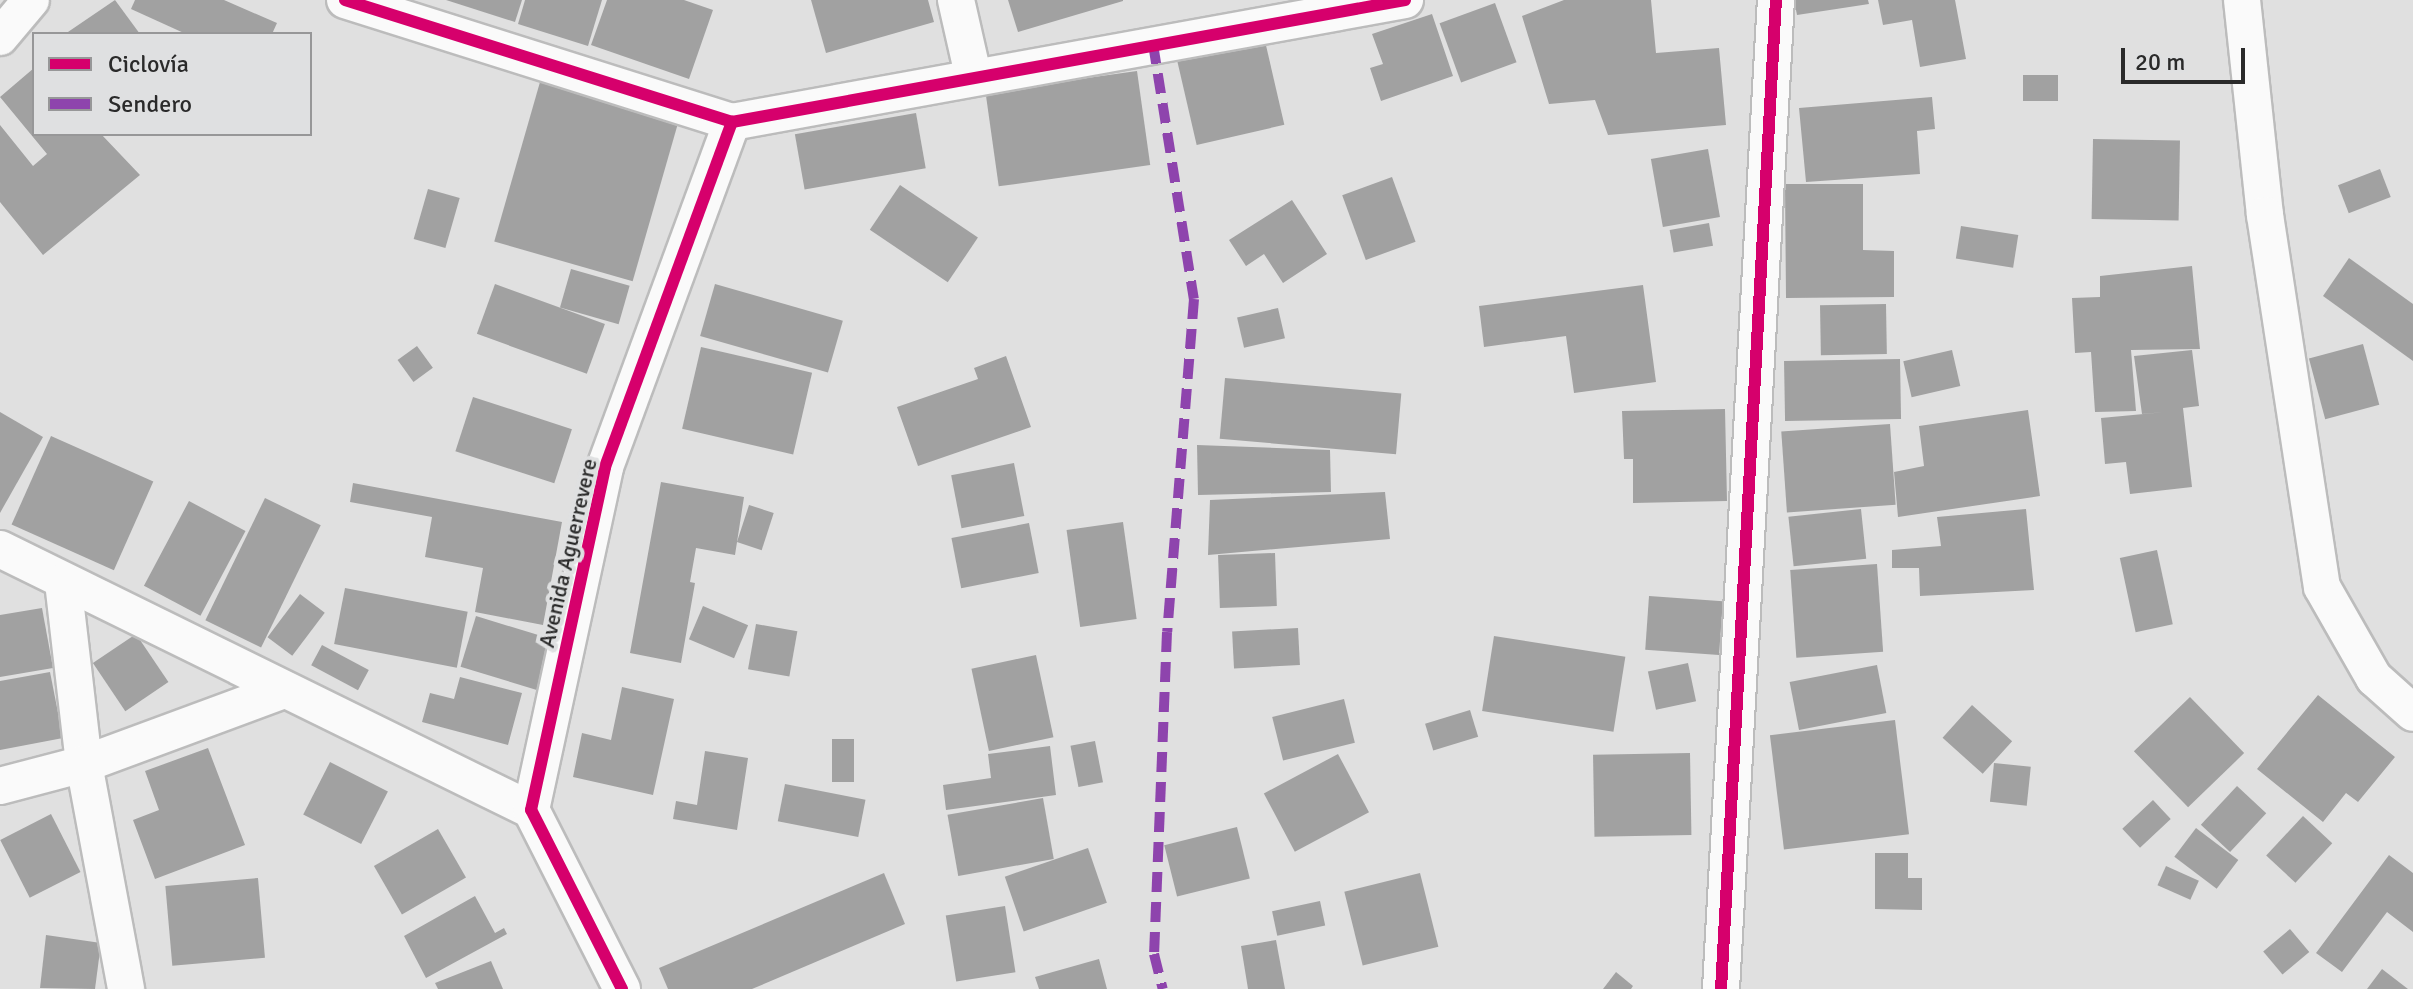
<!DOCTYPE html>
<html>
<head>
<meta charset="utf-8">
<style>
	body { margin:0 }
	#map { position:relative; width:2413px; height:989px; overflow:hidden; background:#e0e0e0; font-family:Signika,sans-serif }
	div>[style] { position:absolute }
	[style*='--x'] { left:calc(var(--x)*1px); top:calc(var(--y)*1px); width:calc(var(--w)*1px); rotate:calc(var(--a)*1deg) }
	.building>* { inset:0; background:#a1a1a1; transform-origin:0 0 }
	.roads { filter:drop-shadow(2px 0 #bcbcbc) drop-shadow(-2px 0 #bcbcbc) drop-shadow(0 2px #bcbcbc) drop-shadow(0 -2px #bcbcbc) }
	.minor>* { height:36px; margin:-18px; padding:0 18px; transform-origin:18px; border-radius:18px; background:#fafafa }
	.quiet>* { height:10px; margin-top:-5px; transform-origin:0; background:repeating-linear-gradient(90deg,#8e44ad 0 20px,transparent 0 30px) }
	.cycleway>* { height:12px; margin:-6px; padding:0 6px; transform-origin:6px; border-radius:6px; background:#d6006c }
	span { translate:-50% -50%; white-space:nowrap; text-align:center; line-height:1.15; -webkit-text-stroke:8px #dfe0e1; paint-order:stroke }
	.street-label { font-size:22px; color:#2a2a2a }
	.legend { position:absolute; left:32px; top:32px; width:280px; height:104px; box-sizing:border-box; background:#dfe0e1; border:2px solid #979798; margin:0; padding:10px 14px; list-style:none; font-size:24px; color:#2a2a2a }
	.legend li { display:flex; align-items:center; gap:16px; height:40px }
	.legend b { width:40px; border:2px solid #979798 }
	.scale { position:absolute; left:2121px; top:48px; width:124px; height:36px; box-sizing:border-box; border:4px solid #2a2a2a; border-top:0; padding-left:10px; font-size:24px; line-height:28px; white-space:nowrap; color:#2a2a2a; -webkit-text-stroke:6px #dfe0e1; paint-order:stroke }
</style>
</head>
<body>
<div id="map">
	<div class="building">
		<i style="clip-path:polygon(115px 0,140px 34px,65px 34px)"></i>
		<i style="clip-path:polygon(135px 0,224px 0,277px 23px,272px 34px,186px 34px,131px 9px)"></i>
		<i style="clip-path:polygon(446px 0,522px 0,515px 22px)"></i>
		<i style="clip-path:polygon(525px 0,602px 0,588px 46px,518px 24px)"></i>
		<i style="clip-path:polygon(607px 0,684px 0,713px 10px,689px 79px,591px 45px)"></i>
		<i style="clip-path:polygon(811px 0,928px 0,934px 22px,826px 53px)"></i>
		<i style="clip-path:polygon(1008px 0,1123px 0,1123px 1px,1018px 32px)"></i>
		<i style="clip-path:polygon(1564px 0,1651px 0,1656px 53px,1719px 48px,1726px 125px,1608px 135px,1595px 100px,1549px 104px,1522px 16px)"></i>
		<i style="clip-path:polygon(1794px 0,1868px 0,1869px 4px,1797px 15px)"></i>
		<i style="clip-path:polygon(1878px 0,1955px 0,1966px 59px,1920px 67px,1912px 20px,1883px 25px)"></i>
		<i style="left:1495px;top:3px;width:63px;height:59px;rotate:70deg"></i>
		<i style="clip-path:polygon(1432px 14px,1453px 76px,1381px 101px,1370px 68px,1383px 64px,1372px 34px)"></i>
		<i style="left:1265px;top:41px;width:86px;height:90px;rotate:77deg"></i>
		<i style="clip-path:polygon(34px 68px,34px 134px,101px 134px,140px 175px,43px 255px,0 202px,0 125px,33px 166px,47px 154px,0 97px)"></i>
		<i style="left:1137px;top:71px;width:95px;height:153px;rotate:82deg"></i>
		<i style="left:2058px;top:75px;width:26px;height:35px;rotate:90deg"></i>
		<i style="left:540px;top:82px;width:144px;height:166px;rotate:16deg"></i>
		<i style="clip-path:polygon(1932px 97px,1935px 129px,1917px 131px,1920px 174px,1806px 182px,1799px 108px)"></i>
		<i style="left:916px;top:113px;width:56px;height:123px;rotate:80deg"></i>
		<i style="left:2093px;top:139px;width:87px;height:80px;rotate:1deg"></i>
		<i style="left:1708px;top:149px;width:69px;height:58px;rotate:80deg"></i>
		<i style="left:2380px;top:169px;width:30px;height:45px;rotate:69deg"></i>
		<i style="left:1392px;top:177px;width:69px;height:53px;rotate:70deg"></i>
		<i style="clip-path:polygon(1785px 184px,1863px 184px,1863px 250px,1894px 251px,1894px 297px,1786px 298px)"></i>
		<i style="left:900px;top:185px;width:94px;height:54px;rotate:34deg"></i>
		<i style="left:428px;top:189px;width:33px;height:52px;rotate:16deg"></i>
		<i style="clip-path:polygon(1292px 200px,1327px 254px,1283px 283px,1264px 254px,1246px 266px,1229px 240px)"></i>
		<i style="left:1709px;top:223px;width:23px;height:40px;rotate:80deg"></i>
		<i style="left:1961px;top:226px;width:58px;height:33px;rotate:9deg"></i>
		<i style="clip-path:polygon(2349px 258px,2413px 304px,2413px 361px,2323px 296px)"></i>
		<i style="clip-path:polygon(2192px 266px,2200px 349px,2131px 350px,2136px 411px,2095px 412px,2091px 352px,2075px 353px,2072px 298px,2100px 297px,2100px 276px)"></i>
		<i style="left:571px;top:269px;width:61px;height:40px;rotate:16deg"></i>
		<i style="left:495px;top:284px;width:117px;height:53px;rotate:20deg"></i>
		<i style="left:715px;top:284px;width:133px;height:54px;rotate:16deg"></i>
		<i style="clip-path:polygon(1643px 285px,1656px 382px,1574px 393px,1566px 336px,1484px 347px,1479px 306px)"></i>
		<i style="left:1886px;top:304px;width:50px;height:66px;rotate:89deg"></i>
		<i style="left:1278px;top:308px;width:31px;height:42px;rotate:77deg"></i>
		<i style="left:2363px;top:344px;width:63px;height:56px;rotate:75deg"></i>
		<i style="left:417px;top:346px;width:27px;height:24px;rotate:54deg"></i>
		<i style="left:701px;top:347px;width:114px;height:84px;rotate:13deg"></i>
		<i style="left:1952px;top:350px;width:37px;height:50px;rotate:77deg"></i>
		<i style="clip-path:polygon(2192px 350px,2199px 406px,2183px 408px,2192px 487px,2130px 494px,2126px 462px,2105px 464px,2101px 418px,2165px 412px,2142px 414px,2134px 356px)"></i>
		<i style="clip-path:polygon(1006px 356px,1031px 427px,918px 466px,897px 407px,978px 379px,974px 368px)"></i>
		<i style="left:1900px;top:359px;width:60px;height:116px;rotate:89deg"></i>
		<i style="left:1225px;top:378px;width:177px;height:61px;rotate:5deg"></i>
		<i style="left:473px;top:397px;width:104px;height:57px;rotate:18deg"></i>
		<i style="clip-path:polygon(1725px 409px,1727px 501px,1633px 503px,1633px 459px,1624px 459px,1622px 411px)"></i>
		<i style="clip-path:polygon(2028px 410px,2040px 496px,1898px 517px,1894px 472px,1924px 466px,1919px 426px)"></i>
		<i style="clip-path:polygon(0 412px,43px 437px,0 513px)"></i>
		<i style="left:1890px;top:424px;width:81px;height:109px;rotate:86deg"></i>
		<i style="left:51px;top:436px;width:112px;height:97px;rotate:24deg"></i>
		<i style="clip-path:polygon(1197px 445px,1330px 450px,1331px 492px,1198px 495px)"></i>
		<i style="left:1014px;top:463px;width:54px;height:64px;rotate:79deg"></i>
		<i style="clip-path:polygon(661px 482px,744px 497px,735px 555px,696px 548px,690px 582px,695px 583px,681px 663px,630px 653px)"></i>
		<i style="clip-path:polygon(353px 483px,562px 522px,543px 625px,475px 612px,483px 568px,425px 557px,432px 517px,350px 502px)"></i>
		<i style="clip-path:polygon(1385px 492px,1390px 539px,1208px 555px,1210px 500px)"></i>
		<i style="left:265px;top:498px;width:62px;height:136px;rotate:26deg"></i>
		<i style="left:189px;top:501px;width:64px;height:96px;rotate:28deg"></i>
		<i style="left:749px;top:505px;width:26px;height:39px;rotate:18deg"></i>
		<i style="left:1861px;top:509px;width:50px;height:73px;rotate:84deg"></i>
		<i style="clip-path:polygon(2026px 509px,2034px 590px,1920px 596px,1919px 568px,1892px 568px,1892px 550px,1941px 546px,1937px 517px)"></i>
		<i style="left:1123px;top:522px;width:98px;height:57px;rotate:82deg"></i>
		<i style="left:1029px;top:523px;width:51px;height:79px;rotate:79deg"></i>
		<i style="left:2157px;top:550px;width:76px;height:38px;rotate:78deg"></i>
		<i style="left:1275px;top:553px;width:53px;height:57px;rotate:88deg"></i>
		<i style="left:1877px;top:564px;width:88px;height:87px;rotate:86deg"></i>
		<i style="left:345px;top:588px;width:125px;height:57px;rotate:11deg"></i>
		<i style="left:300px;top:594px;width:31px;height:54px;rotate:37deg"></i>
		<i style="left:1649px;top:596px;width:74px;height:54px;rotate:4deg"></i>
		<i style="left:703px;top:606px;width:49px;height:36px;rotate:23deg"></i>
		<i style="clip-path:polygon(42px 608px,53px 668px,0 677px,0 615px)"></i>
		<i style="left:476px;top:616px;width:84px;height:53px;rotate:17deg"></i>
		<i style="left:756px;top:624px;width:42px;height:46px;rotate:10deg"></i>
		<i style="left:1298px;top:628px;width:37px;height:66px;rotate:87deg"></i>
		<i style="left:136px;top:634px;width:58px;height:52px;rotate:56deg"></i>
		<i style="left:1494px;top:636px;width:133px;height:76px;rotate:9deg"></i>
		<i style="left:322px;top:645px;width:53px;height:23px;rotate:28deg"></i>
		<i style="left:1036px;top:655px;width:84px;height:66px;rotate:78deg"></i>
		<i style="left:1688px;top:663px;width:39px;height:41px;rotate:78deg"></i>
		<i style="left:1877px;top:665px;width:49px;height:89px;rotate:79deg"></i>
		<i style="clip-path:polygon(50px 672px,63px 738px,0 750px,0 681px)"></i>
		<i style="clip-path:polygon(460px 677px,522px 693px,508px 745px,422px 722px,430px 693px,454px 699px)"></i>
		<i style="clip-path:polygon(622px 687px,674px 699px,653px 795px,573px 777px,582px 733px,611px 740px)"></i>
		<i style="clip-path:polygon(2318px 695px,2395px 757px,2358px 802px,2346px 793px,2323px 822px,2257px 769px)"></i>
		<i style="left:2190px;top:697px;width:78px;height:78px;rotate:46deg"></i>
		<i style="left:1344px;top:699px;width:45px;height:74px;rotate:76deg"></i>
		<i style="left:1972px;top:705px;width:54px;height:44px;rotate:42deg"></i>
		<i style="left:1470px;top:710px;width:28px;height:47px;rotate:73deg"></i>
		<i style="left:1895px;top:720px;width:115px;height:126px;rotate:83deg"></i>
		<i style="left:832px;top:739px;width:22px;height:43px"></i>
		<i style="left:1095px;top:741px;width:42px;height:25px;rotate:79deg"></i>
		<i style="clip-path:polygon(1050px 746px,1056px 795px,946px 810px,943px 785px,991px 778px,988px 754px)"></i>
		<i style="clip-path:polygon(208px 748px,245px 845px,155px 879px,133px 820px,159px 810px,145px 771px)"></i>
		<i style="clip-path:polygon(705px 751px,748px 758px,737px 830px,673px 819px,676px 801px,697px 805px)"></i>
		<i style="left:1690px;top:753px;width:82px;height:97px;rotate:89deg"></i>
		<i style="left:1338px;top:754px;width:66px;height:84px;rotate:62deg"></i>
		<i style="left:330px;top:762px;width:65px;height:59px;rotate:27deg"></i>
		<i style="left:1994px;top:763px;width:37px;height:39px;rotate:6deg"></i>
		<i style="left:785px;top:784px;width:82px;height:38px;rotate:11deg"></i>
		<i style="left:2237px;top:786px;width:40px;height:53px;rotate:43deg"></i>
		<i style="left:1043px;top:798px;width:62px;height:97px;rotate:80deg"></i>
		<i style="left:2153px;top:800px;width:26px;height:42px;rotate:47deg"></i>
		<i style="left:51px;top:814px;width:65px;height:57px;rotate:63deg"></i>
		<i style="left:2303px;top:816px;width:40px;height:54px;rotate:43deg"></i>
		<i style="left:1237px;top:827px;width:53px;height:75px;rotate:76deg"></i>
		<i style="left:2196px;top:828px;width:53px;height:36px;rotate:37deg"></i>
		<i style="left:438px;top:829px;width:56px;height:74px;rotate:60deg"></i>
		<i style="left:1088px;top:848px;width:58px;height:88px;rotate:71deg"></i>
		<i style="clip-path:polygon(1875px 853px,1908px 853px,1908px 878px,1922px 878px,1922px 910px,1875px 909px)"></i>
		<i style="clip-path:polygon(2389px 855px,2413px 873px,2413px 932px,2387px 912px,2342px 972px,2316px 953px)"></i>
		<i style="left:2166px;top:866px;width:36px;height:21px;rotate:24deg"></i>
		<i style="clip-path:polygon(884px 873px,905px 924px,752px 989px,668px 989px,659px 968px)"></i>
		<i style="left:1420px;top:873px;width:76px;height:78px;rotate:76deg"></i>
		<i style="left:258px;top:878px;width:80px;height:93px;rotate:85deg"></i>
		<i style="clip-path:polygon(475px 896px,495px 933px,504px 928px,507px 934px,426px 978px,404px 936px)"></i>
		<i style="left:1320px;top:901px;width:25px;height:49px;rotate:78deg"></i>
		<i style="left:1005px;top:906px;width:67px;height:60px;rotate:81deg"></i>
		<i style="left:2290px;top:929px;width:30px;height:35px;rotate:50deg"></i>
		<i style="clip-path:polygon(46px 935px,101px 943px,95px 989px,40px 988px)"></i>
		<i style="clip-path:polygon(1276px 940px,1285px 989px,1248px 989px,1241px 946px)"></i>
		<i style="clip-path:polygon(1099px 959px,1107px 989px,1039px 989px,1035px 977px)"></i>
		<i style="clip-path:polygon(491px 961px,503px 989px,438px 989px,435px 983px)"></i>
		<i style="clip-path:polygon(2382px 969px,2408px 989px,2367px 989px)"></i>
		<i style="clip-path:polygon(1616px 972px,1633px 986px,1631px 989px,1603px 989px)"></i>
	</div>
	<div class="roads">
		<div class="minor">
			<i style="--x:345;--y:0;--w:406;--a:17.5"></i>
			<i style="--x:732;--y:122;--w:684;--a:-10.27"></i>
			<i style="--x:956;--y:0;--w:77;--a:77.2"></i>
			<i style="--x:2242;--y:0;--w:216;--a:83.9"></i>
			<i style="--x:2265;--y:215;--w:376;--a:81.3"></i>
			<i style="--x:2322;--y:587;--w:105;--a:60.3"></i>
			<i style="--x:2374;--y:678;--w:52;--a:41.9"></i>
			<i style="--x:0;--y:37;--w:48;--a:-50"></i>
			<i style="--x:0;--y:549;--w:592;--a:26.18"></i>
			<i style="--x:63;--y:582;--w:183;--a:83.4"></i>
			<i style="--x:84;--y:764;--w:229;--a:79.4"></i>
			<i style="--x:0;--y:786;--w:87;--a:-14.7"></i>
			<i style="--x:84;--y:764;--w:210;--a:-20.3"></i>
			<i style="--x:622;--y:989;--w:201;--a:-116.9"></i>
			<i style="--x:531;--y:810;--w:351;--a:-77.8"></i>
			<i style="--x:605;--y:467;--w:368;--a:-69.8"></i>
			<i style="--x:1721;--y:989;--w:991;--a:-86.82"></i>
		</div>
	</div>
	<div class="quiet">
		<i style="--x:1153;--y:44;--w:258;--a:80.9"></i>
		<i style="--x:1194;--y:299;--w:334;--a:94.6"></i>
		<i style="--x:1167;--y:632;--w:322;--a:92.3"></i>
		<i style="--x:1154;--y:954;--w:36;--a:76"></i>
	</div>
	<div class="cycleway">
		<i style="--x:345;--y:0;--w:406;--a:17.5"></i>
		<i style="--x:732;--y:122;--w:684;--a:-10.27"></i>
		<i style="--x:622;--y:989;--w:201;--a:-116.9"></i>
		<i style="--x:531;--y:810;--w:351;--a:-77.8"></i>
		<i style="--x:605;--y:467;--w:368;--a:-69.8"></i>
		<i style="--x:1721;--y:989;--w:991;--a:-86.82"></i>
	</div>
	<div class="street-label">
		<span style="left:568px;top:553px;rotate:-77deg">Avenida Aguerrevere</span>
	</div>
	<ul class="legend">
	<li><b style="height:10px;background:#d6006c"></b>Ciclovía</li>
	<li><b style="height:10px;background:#8e44ad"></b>Sendero</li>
	</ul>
	<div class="scale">20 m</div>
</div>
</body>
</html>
